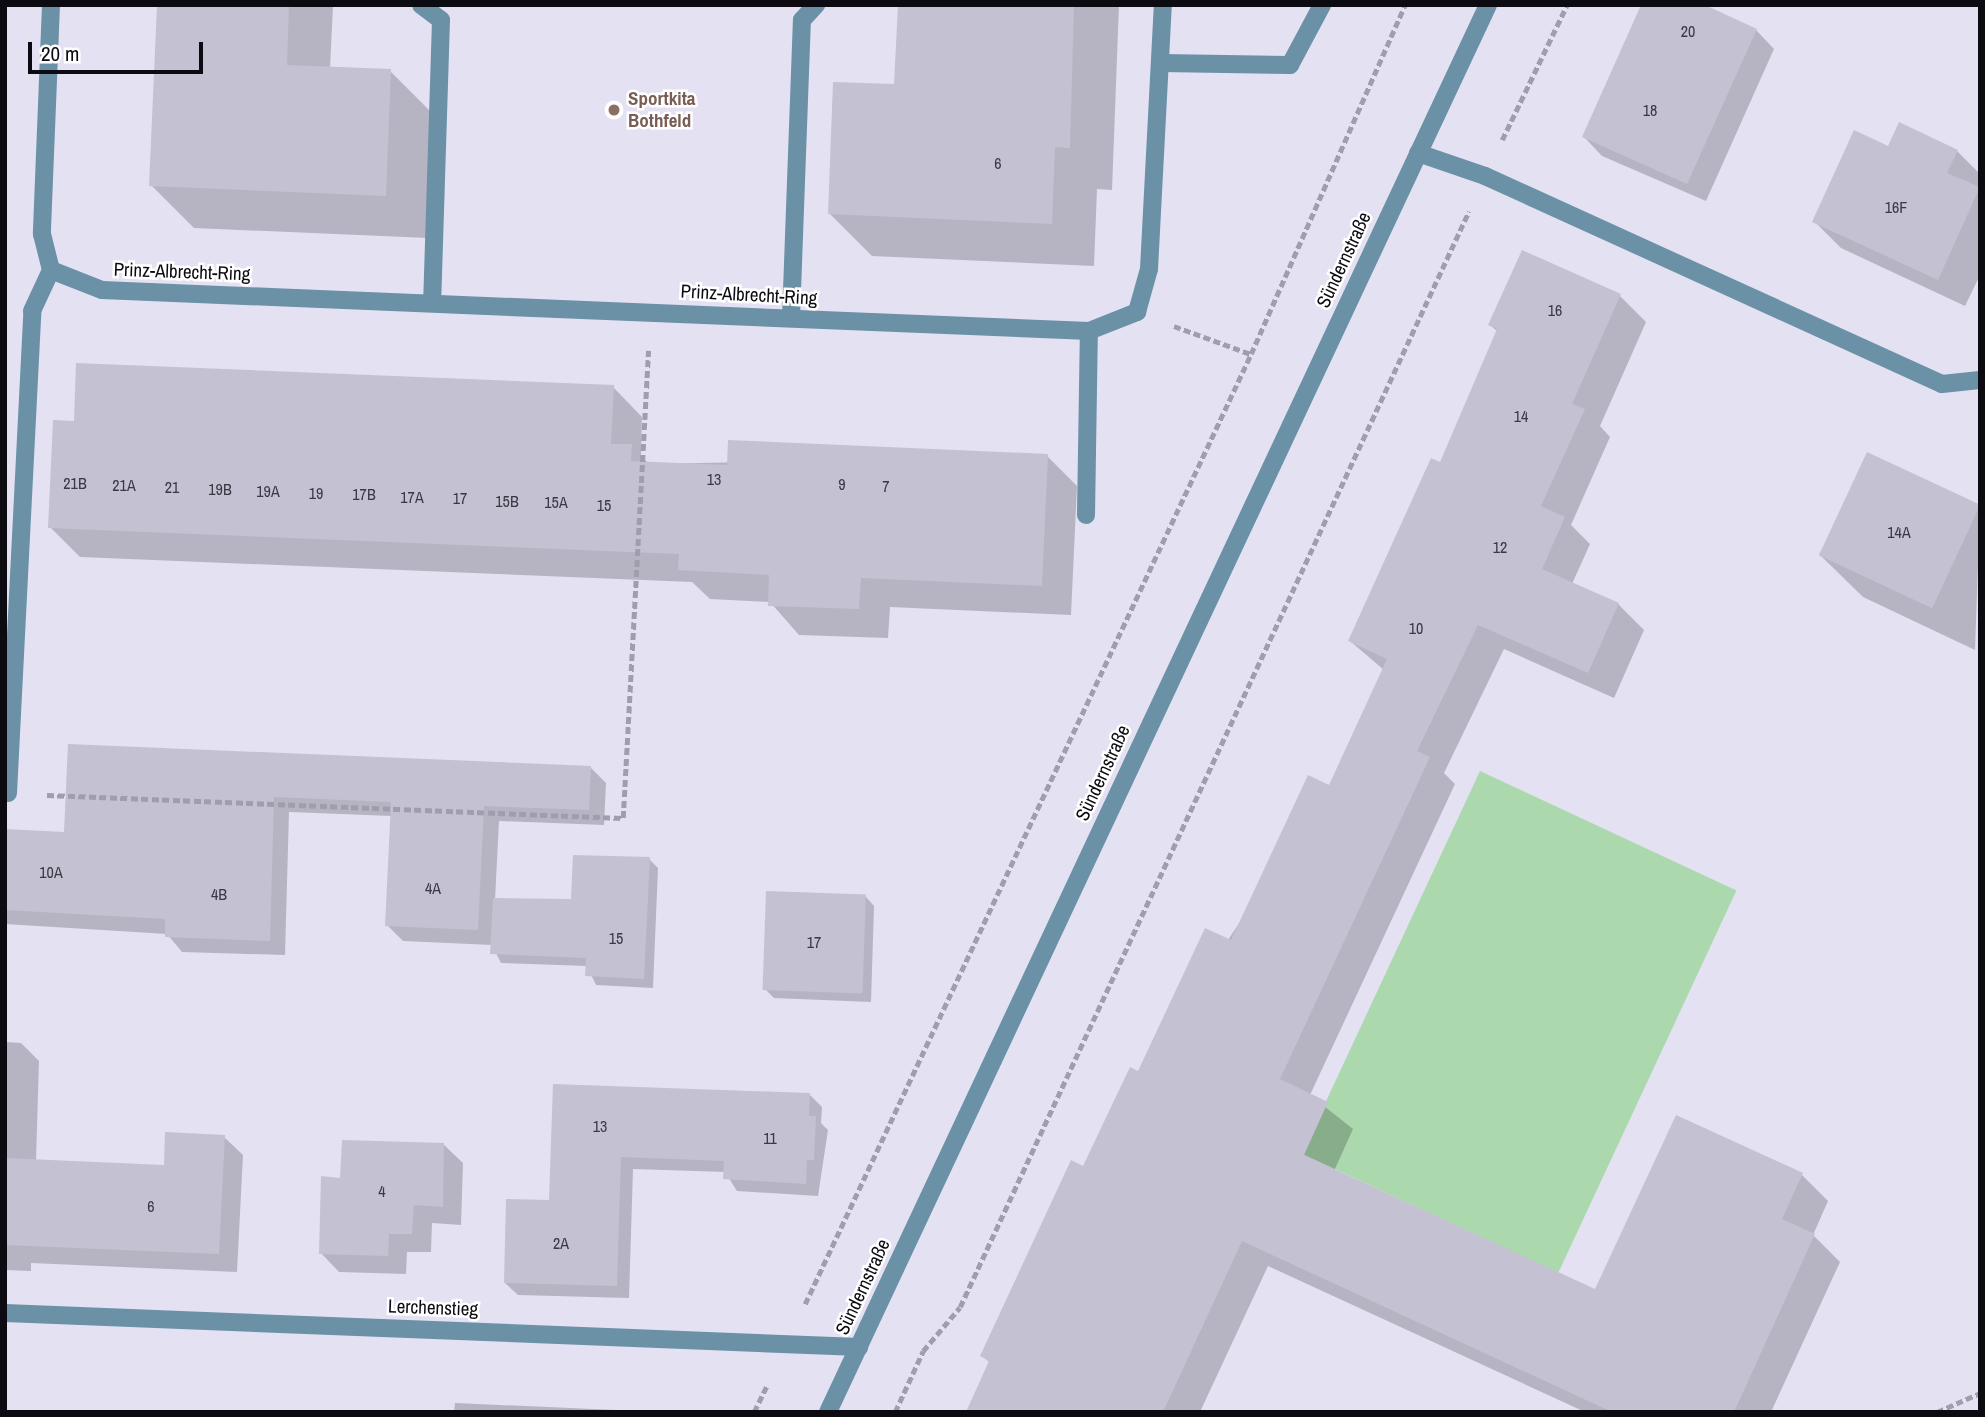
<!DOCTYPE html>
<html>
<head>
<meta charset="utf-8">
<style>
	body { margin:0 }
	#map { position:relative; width:1985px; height:1417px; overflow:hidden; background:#e4e1f3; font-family:"Archivo Narrow",sans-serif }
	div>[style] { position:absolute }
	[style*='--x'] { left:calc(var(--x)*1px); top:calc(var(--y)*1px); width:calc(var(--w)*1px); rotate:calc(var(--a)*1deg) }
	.green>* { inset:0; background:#abd9ad; transform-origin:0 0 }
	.shadow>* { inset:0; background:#0003 }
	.building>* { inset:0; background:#c4c1d3; transform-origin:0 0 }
	.path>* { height:4.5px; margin-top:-2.25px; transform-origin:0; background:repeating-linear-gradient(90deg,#a09eac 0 7px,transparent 0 10.5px) }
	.minor>* { height:18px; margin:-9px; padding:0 9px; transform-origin:9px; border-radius:9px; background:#6a91a5 }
	.dots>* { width:19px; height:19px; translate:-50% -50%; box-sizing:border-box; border:4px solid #fff; border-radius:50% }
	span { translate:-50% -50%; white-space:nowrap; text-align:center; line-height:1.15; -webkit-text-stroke:5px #fff; paint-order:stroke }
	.number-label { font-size:16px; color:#3a3842 }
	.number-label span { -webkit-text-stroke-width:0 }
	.education-label { font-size:19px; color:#785e54; font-weight:700 }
	.left { translate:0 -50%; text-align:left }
	.street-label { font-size:19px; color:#0c0b11 }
	.frame { position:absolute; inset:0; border:7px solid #0c0b11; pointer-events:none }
	.scale { position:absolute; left:28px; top:42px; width:175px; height:32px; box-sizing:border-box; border:4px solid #0c0b11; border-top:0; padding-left:9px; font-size:21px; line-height:24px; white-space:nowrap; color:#0c0b11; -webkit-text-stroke:5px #fff; paint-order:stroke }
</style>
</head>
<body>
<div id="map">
	<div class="green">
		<i style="left:1480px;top:771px;width:283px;height:422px;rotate:25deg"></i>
	</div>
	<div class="shadow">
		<i style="clip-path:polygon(159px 5px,333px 5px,330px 69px,390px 71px,433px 114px,428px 238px,194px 228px,151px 185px)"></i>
		<i style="clip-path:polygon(899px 5px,1119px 5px,1112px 190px,1097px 189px,1094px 266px,872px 256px,830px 214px,896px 86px)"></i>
		<i style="clip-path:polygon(1756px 30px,1774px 49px,1706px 201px,1602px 156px,1584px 137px)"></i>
		<i style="clip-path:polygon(1889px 148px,1957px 151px,1980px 174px,1980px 275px,1965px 306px,1841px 248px,1814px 221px)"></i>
		<i style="clip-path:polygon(1620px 296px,1646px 322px,1600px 426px,1610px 437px,1571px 525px,1590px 544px,1572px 584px,1618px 604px,1644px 630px,1614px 698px,1504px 649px,1444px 773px,1455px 784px,1310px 1095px,1353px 1129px,1334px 1171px,1596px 1291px,1802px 1175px,1828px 1201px,1813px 1235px,1840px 1262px,1771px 1412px,1585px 1412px,1268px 1266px,1200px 1412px,968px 1412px,990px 1363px,982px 1355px,1139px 1074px,1329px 788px,1384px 670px,1350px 641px,1441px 464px,1498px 332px,1490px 325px)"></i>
		<i style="clip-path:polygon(613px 387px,642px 417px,641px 455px,649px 464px,1047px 456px,1077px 486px,1071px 615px,890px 607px,888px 638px,799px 635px,770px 602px,710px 599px,692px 582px,80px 557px,50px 527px,75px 422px)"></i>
		<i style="clip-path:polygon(1868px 454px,1980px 507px,1975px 650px,1863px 597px,1820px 555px)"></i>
		<i style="clip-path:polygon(69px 746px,590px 767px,606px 783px,604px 825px,499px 821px,495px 900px,573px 901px,649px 859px,658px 868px,653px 988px,596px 985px,587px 966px,501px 963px,492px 945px,403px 941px,387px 925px,392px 816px,289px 812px,285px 955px,182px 952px,167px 934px,5px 924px,5px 831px,66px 834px)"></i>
		<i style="clip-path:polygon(865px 896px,874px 906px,871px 1002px,774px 998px,765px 989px)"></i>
		<i style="clip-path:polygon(5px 1042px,21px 1043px,39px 1061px,36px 1161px,165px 1167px,224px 1137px,243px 1155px,237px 1272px,31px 1263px,31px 1271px,5px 1270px)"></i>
		<i style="clip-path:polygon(555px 1085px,809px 1094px,822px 1107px,821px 1123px,828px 1130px,818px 1196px,737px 1191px,725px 1172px,633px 1169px,629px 1298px,518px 1295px,505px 1283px,550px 1202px)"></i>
		<i style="clip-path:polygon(444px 1145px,463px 1163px,461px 1225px,432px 1223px,431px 1252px,407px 1252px,406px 1274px,339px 1272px,321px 1253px,342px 1180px)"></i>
		<i style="clip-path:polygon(455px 1403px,617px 1410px,618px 1412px,454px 1412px)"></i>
	</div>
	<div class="building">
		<i style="clip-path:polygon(157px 5px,289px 5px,287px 65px,391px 69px,386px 196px,149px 186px)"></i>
		<i style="clip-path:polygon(898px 5px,1074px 5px,1070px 148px,1055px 147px,1052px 224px,828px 214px,833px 82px,894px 84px)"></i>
		<i style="clip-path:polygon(1641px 5px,1705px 5px,1757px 29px,1687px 184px,1582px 137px)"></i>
		<i style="clip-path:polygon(1899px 122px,1958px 150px,1947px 173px,1980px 187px,1938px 280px,1812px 222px,1854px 130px,1888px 146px)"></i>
		<i style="clip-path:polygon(1522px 250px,1621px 294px,1572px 404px,1585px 409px,1541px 506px,1565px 517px,1542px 569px,1619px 603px,1588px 673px,1478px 625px,1417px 751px,1430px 757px,1280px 1079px,1328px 1102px,1304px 1155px,1595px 1289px,1676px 1115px,1803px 1173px,1782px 1219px,1815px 1234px,1734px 1412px,1612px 1412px,1242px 1241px,1163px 1412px,966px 1412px,989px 1361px,980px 1356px,1071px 1160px,1083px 1166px,1130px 1067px,1138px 1071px,1205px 928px,1231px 940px,1308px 775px,1329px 785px,1387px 659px,1348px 641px,1431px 458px,1440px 462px,1497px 329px,1488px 325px)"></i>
		<i style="clip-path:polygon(76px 363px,614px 385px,611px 444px,632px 444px,631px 461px,727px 465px,728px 440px,1048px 454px,1042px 586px,861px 578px,859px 609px,768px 606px,769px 575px,678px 570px,679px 554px,48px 528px,53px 420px,74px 421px)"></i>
		<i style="left:1867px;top:452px;width:125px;height:114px;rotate:25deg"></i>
		<i style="clip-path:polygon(68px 744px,591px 766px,589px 810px,484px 806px,478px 930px,385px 926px,391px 802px,274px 797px,270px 941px,165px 937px,165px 919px,5px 910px,5px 829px,64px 832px)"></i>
		<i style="clip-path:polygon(573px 855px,650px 857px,644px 979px,585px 976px,586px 958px,490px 954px,493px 898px,571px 899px)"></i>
		<i style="left:766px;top:891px;width:100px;height:99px;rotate:2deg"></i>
		<i style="clip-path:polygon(553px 1084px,810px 1093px,809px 1116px,816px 1116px,814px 1160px,807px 1160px,806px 1184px,723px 1179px,724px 1161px,621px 1157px,617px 1286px,504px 1283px,506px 1199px,549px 1200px)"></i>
		<i style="clip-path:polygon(165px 1132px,225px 1135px,219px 1254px,5px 1245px,5px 1158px,164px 1165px)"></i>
		<i style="clip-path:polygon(342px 1140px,444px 1143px,443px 1207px,414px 1205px,412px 1234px,389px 1234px,388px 1256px,319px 1254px,321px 1176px,340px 1178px)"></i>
	</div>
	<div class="path">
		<i style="--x:1502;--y:140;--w:150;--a:-64.3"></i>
		<i style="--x:1174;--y:326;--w:82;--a:20"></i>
		<i style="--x:47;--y:795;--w:576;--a:2.29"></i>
		<i style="--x:623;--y:818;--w:468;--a:-86.9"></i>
		<i style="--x:805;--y:1304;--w:1049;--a:-64.85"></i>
		<i style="--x:1251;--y:354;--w:381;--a:-66.2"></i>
		<i style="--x:754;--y:1412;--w:30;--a:-64"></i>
		<i style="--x:895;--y:1412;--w:67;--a:-65.3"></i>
		<i style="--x:923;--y:1351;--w:57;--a:-49.9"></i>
		<i style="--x:960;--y:1307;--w:1208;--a:-65.09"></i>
		<i style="--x:1937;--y:1412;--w:47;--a:-23.8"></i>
	</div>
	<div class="minor">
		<i style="--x:51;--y:5;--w:229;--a:92.3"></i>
		<i style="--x:42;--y:234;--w:37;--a:76"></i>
		<i style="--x:51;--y:270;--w:55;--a:21.4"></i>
		<i style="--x:102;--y:290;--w:988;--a:2.38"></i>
		<i style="--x:1089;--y:331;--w:52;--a:-21.6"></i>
		<i style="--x:1137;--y:312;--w:45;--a:-74.4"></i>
		<i style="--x:1149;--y:269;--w:264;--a:-87"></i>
		<i style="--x:421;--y:5;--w:25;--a:37"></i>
		<i style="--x:441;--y:20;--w:282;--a:91.8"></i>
		<i style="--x:1161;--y:63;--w:129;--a:0.9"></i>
		<i style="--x:1290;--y:65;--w:68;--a:-61.9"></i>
		<i style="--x:1418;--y:153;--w:71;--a:18.9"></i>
		<i style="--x:1485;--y:176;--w:502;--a:24.47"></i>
		<i style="--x:1942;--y:384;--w:38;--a:-6"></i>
		<i style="--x:791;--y:318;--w:298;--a:-87.9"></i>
		<i style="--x:802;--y:20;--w:21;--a:-47"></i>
		<i style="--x:1086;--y:515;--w:184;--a:-89.1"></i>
		<i style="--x:8;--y:793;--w:483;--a:-87.1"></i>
		<i style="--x:32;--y:311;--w:45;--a:-65.1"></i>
		<i style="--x:5;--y:1313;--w:855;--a:2.28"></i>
		<i style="--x:828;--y:1412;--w:1554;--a:-64.87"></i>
	</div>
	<div class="dots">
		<i style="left:614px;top:110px;background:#8d6e63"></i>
	</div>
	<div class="number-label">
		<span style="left:1688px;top:31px">20</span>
		<span style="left:1650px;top:110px">18</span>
		<span style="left:998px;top:163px">6</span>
		<span style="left:1896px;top:207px">16F</span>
		<span style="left:1555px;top:310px">16</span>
		<span style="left:1521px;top:416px">14</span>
		<span style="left:714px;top:479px">13</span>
		<span style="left:75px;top:483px">21B</span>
		<span style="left:842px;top:484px">9</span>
		<span style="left:124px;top:485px">21A</span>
		<span style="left:886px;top:486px">7</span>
		<span style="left:172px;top:487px">21</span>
		<span style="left:220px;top:489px">19B</span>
		<span style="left:268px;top:491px">19A</span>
		<span style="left:316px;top:493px">19</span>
		<span style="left:364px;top:494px">17B</span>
		<span style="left:412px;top:497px">17A</span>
		<span style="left:460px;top:498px">17</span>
		<span style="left:507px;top:501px">15B</span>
		<span style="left:556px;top:502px">15A</span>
		<span style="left:604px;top:505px">15</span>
		<span style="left:1899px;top:532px">14A</span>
		<span style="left:1500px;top:547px">12</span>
		<span style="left:1416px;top:628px">10</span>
		<span style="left:51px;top:872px">10A</span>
		<span style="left:433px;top:888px">4A</span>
		<span style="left:219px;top:894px">4B</span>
		<span style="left:616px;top:938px">15</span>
		<span style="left:814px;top:942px">17</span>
		<span style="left:600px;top:1126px">13</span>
		<span style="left:770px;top:1138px">11</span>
		<span style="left:382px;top:1191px">4</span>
		<span style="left:151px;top:1206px">6</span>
		<span style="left:561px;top:1243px">2A</span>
	</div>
	<div class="education-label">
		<span class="left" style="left:628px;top:110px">Sportkita<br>Bothfeld</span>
	</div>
	<div class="street-label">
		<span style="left:1344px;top:260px;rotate:-65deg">Sündernstraße</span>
		<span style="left:182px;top:272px;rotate:2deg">Prinz-Albrecht-Ring</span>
		<span style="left:749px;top:295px;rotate:3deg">Prinz-Albrecht-Ring</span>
		<span style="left:1103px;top:773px;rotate:-65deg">Sündernstraße</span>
		<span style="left:863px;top:1287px;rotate:-65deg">Sündernstraße</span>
		<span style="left:433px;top:1308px;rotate:2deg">Lerchenstieg</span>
	</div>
	<div class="frame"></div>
	<div class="scale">20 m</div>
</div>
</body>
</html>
